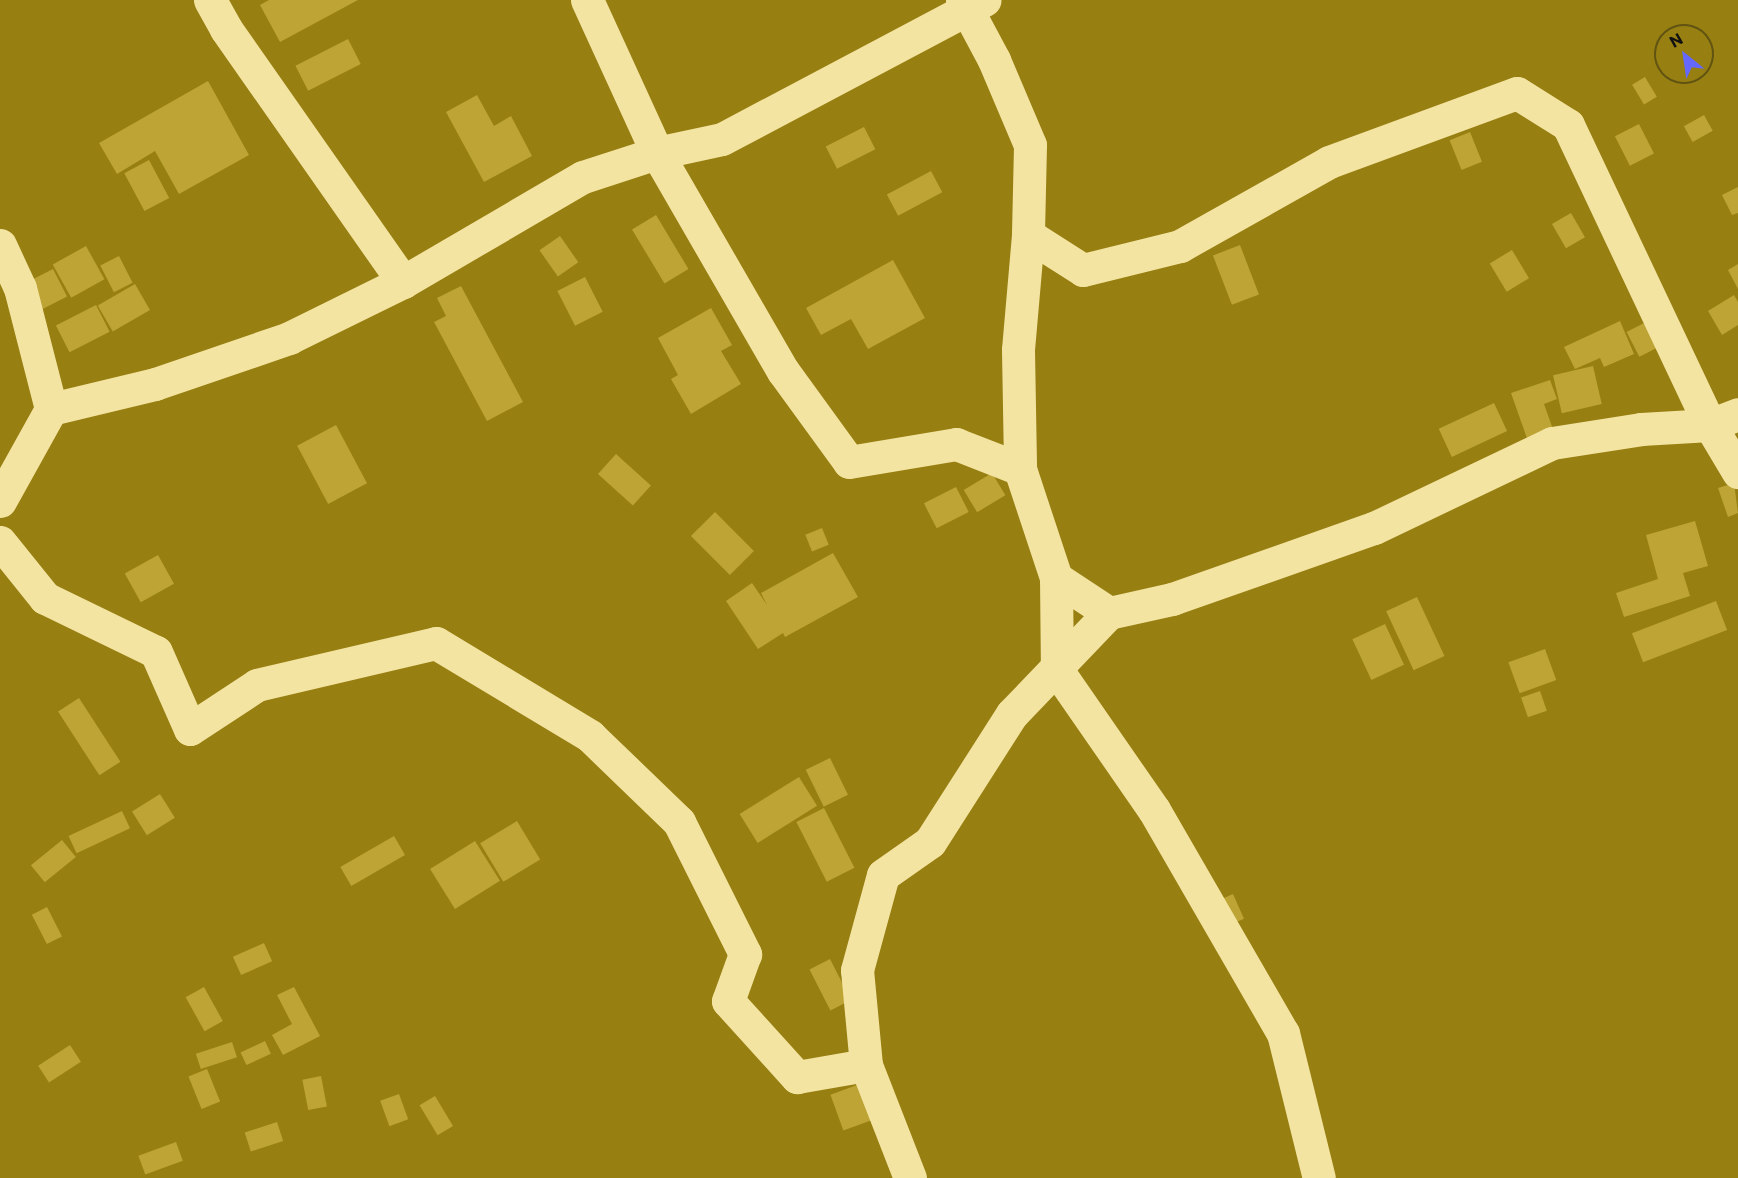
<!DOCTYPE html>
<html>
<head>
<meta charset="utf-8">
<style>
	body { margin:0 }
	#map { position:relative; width:1738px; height:1178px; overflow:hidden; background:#977f11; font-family:Commissioner,sans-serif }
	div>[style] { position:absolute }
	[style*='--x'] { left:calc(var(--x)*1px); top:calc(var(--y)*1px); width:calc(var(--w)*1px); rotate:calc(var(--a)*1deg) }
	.building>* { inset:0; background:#bda435; transform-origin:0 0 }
	.street>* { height:33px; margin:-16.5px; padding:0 16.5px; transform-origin:16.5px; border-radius:16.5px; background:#f4e4a2 }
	span { translate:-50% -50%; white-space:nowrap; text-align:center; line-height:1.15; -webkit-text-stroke:4.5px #977f11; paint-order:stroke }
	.north { position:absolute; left:1654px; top:24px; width:60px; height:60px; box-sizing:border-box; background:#977f11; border:2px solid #615311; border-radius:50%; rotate:330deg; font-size:16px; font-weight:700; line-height:24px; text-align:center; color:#111 }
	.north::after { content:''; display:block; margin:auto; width:21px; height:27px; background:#6468ff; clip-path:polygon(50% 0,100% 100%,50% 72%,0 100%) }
</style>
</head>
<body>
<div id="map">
	<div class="building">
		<i style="clip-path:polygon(269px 0,358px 0,280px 42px,260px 5px)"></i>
		<i style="left:348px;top:39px;width:28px;height:59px;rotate:63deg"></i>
		<i style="left:1645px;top:77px;width:23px;height:15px;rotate:59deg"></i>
		<i style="clip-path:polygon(208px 81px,249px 155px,179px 194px,155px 151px,117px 174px,99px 143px)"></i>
		<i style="clip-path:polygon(477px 95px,494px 126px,511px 116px,532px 156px,484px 182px,446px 112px)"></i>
		<i style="left:1704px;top:115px;width:18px;height:23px;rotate:61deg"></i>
		<i style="left:1639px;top:124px;width:33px;height:27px;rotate:63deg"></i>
		<i style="left:864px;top:127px;width:25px;height:43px;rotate:63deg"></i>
		<i style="left:1470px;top:132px;width:32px;height:22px;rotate:68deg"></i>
		<i style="left:149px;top:160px;width:43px;height:28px;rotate:62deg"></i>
		<i style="left:931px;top:171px;width:24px;height:50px;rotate:62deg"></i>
		<i style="clip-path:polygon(1738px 187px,1738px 213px,1732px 215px,1722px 195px)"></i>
		<i style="left:1571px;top:213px;width:28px;height:22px;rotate:60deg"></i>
		<i style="left:656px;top:215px;width:63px;height:28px;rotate:59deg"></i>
		<i style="left:560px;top:236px;width:32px;height:25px;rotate:55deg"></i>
		<i style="left:1240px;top:245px;width:53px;height:29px;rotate:69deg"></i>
		<i style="left:86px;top:246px;width:38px;height:38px;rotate:61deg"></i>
		<i style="left:1512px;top:250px;width:33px;height:26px;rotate:59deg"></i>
		<i style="left:119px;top:256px;width:30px;height:21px;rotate:63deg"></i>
		<i style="clip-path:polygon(893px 260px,925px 318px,868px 349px,851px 319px,821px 335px,806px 308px)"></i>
		<i style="clip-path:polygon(1738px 264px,1738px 289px,1728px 270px)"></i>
		<i style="left:53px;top:269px;width:31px;height:28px;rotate:63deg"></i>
		<i style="left:585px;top:277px;width:39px;height:31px;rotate:63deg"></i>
		<i style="left:135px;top:284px;width:30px;height:43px;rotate:60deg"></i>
		<i style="clip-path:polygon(461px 286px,523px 402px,487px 421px,434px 322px,446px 316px,437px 298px)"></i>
		<i style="clip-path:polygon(1734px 295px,1738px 302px,1738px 325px,1722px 335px,1708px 311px)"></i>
		<i style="left:96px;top:305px;width:30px;height:45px;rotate:63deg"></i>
		<i style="clip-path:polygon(711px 308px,732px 345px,721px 351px,741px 384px,691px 414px,671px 379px,678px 375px,658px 338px)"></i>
		<i style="clip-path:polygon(1620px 321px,1634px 354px,1604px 367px,1600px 358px,1575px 369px,1564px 347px)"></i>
		<i style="left:1648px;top:321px;width:28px;height:24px;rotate:63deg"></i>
		<i style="left:1593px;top:366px;width:39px;height:41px;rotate:77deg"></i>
		<i style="clip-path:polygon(1550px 380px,1557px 399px,1544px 404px,1555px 435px,1529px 444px,1511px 393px)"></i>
		<i style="left:1494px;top:403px;width:31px;height:61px;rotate:65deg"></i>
		<i style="left:336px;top:425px;width:66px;height:44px;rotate:62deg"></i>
		<i style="left:616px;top:454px;width:47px;height:27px;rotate:42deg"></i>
		<i style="left:992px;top:473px;width:26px;height:33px;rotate:59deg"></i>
		<i style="clip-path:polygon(1734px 483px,1738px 513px,1728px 517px,1718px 488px)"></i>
		<i style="left:956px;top:487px;width:28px;height:36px;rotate:63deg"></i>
		<i style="left:715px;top:512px;width:55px;height:34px;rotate:45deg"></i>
		<i style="clip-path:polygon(1695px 521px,1708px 566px,1683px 573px,1690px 596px,1624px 617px,1616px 593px,1658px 579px,1646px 535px)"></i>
		<i style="left:822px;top:528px;width:18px;height:18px;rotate:68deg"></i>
		<i style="clip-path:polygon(833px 553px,858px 597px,785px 637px,783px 633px,758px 649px,726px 601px,752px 583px,767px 605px,761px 593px)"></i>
		<i style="left:158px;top:555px;width:33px;height:38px;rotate:61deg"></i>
		<i style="left:1417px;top:597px;width:65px;height:34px;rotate:65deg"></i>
		<i style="left:1716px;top:601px;width:31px;height:90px;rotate:69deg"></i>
		<i style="left:1385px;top:624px;width:45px;height:36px;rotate:65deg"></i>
		<i style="left:1545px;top:649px;width:33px;height:39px;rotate:70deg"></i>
		<i style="left:1540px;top:691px;width:21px;height:20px;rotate:71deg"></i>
		<i style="left:79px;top:698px;width:76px;height:25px;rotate:57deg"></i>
		<i style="left:830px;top:758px;width:41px;height:27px;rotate:64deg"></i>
		<i style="left:799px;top:777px;width:34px;height:70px;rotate:58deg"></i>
		<i style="left:160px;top:794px;width:28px;height:33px;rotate:58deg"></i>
		<i style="left:824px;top:808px;width:67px;height:31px;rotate:63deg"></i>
		<i style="left:122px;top:811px;width:19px;height:59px;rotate:65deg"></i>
		<i style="left:517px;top:821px;width:45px;height:43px;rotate:59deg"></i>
		<i style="left:394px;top:836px;width:22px;height:62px;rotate:60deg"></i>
		<i style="left:62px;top:840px;width:22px;height:40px;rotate:51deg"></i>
		<i style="left:475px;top:841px;width:47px;height:53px;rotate:58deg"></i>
		<i style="left:1233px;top:894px;width:27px;height:22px;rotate:66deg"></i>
		<i style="left:47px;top:907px;width:33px;height:17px;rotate:63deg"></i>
		<i style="left:264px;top:943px;width:20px;height:34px;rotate:66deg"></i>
		<i style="left:830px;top:959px;width:46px;height:23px;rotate:63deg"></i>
		<i style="left:204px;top:987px;width:39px;height:21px;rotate:61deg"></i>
		<i style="clip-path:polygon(294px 987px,320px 1036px,283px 1055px,272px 1035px,292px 1024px,277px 995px)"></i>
		<i style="left:265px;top:1041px;width:14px;height:27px;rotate:65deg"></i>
		<i style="left:232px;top:1042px;width:16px;height:38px;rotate:72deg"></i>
		<i style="left:70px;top:1045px;width:20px;height:38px;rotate:57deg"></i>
		<i style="left:207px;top:1069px;width:35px;height:20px;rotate:68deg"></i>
		<i style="left:321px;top:1076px;width:31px;height:19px;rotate:79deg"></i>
		<i style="left:868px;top:1081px;width:38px;height:40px;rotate:70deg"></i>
		<i style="left:399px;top:1094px;width:27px;height:20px;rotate:70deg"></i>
		<i style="left:435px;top:1096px;width:35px;height:18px;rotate:59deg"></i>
		<i style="left:277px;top:1122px;width:20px;height:34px;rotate:72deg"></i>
		<i style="left:176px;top:1142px;width:20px;height:40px;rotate:70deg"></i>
	</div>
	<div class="street">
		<i style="--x:210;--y:0;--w:33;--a:61"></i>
		<i style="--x:226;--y:29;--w:309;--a:55"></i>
		<i style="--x:587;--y:0;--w:168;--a:65.4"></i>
		<i style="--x:657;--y:153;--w:252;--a:60"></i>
		<i style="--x:783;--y:371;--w:112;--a:54"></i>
		<i style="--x:849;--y:462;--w:109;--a:-9.5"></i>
		<i style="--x:956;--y:444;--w:69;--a:21.3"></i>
		<i style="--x:962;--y:0;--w:68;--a:61.9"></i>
		<i style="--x:994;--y:60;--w:92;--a:67"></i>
		<i style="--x:1030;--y:145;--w:90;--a:91.3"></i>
		<i style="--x:1028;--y:235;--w:115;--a:95"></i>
		<i style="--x:1018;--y:350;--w:119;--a:89"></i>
		<i style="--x:1020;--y:469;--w:115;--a:71.7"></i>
		<i style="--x:1056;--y:578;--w:92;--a:89.4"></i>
		<i style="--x:1057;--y:670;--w:170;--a:55.3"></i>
		<i style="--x:1154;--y:810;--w:258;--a:60"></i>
		<i style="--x:1283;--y:1033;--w:149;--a:76.1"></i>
		<i style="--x:1028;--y:235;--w:65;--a:32.5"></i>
		<i style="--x:1083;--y:270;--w:100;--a:-13.9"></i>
		<i style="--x:1180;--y:246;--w:171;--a:-29.4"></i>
		<i style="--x:1329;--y:162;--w:200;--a:-20.2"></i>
		<i style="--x:1517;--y:93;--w:60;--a:32.1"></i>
		<i style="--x:1568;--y:125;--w:332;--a:64.7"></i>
		<i style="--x:1710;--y:425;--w:55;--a:59.2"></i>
		<i style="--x:0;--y:245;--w:47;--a:65.1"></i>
		<i style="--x:20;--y:288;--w:125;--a:75.6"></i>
		<i style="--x:51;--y:409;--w:107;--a:-13.5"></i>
		<i style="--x:155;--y:384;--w:142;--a:-18.9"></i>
		<i style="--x:289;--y:338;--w:127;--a:-26.2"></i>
		<i style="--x:403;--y:282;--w:208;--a:-30.3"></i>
		<i style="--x:583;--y:177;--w:78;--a:-18"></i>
		<i style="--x:657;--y:153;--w:66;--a:-12.2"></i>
		<i style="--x:722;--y:139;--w:297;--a:-27.9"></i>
		<i style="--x:0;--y:501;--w:105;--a:-61"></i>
		<i style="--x:0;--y:542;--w:72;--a:51.2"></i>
		<i style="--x:45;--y:598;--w:123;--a:25.9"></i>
		<i style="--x:156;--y:652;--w:84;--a:66.2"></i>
		<i style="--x:190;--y:729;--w:80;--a:-33.3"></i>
		<i style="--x:257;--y:685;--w:184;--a:-13.2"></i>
		<i style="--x:436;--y:643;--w:180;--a:31.1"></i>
		<i style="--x:590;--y:736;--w:124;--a:44"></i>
		<i style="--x:679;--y:822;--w:148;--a:63.4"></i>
		<i style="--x:745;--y:954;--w:50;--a:109.9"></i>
		<i style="--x:728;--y:1001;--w:103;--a:47.8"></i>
		<i style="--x:797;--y:1077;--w:70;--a:-9.9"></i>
		<i style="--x:1056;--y:578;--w:64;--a:33.4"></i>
		<i style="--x:910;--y:1178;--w:121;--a:-111.3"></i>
		<i style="--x:866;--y:1065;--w:95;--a:-95.4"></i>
		<i style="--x:857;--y:970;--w:98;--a:-74.7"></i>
		<i style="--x:883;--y:875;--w:57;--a:-35.1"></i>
		<i style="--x:930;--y:842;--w:152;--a:-57.4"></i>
		<i style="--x:1012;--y:714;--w:140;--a:-46.2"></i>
		<i style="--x:1109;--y:613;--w:65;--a:-12.5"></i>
		<i style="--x:1172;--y:599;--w:214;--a:-19.4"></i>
		<i style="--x:1374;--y:528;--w:197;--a:-25.5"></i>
		<i style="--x:1552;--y:443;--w:90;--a:-8.9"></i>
		<i style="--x:1641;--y:429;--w:69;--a:-3.3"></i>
		<i style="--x:1710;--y:425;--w:30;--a:-21"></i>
	</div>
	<div class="north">N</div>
</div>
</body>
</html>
